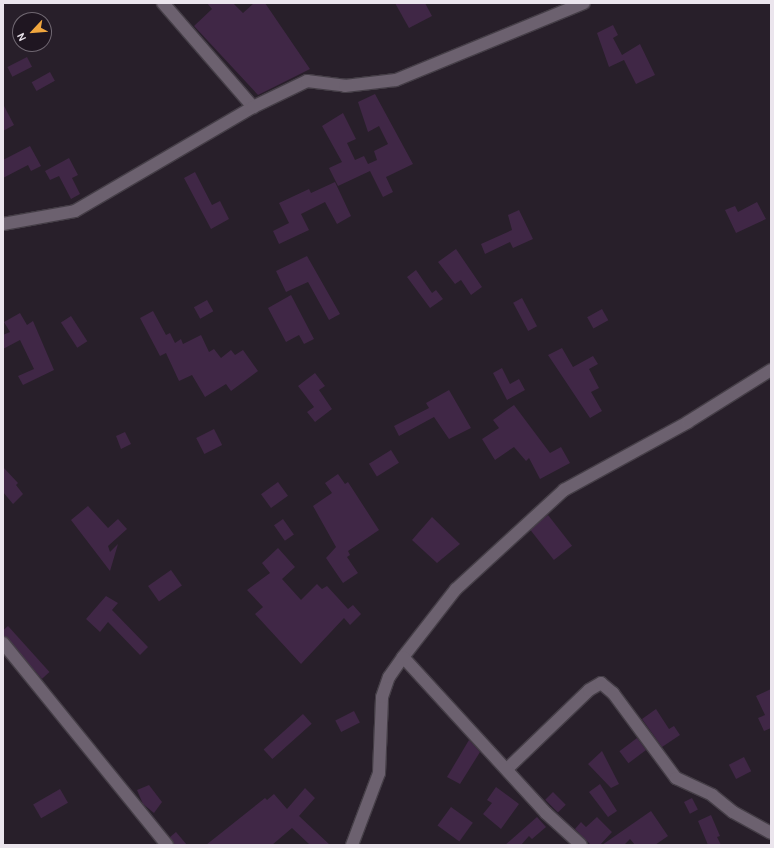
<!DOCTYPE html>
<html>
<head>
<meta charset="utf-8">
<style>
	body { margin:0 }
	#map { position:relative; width:774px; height:848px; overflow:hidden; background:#281f2a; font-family:Karla,sans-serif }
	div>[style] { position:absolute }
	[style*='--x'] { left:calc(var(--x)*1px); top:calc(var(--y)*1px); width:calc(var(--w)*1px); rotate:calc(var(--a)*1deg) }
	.building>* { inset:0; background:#402746; transform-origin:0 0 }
	.roads { filter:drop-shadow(1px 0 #453e47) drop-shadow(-1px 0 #453e47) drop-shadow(0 1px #453e47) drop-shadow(0 -1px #453e47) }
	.minor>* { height:12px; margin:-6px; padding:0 6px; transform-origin:6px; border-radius:6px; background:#6c616f }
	span { translate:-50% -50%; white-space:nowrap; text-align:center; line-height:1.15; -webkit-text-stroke:3px #1f1621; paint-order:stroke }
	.frame { position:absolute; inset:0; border:4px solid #ebe5ed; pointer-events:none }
	.north { position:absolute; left:12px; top:12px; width:40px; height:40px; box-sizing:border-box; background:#1f1621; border:1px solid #716973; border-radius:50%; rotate:244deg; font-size:11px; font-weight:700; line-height:16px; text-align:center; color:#ebe5ed }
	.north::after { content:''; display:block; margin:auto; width:14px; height:18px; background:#f0a63e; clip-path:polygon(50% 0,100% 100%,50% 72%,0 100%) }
</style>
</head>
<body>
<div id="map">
	<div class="building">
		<i style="clip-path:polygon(207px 3px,233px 3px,243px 13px,254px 3px,265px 3px,310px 69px,258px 95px,194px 26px,212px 9px)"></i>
		<i style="clip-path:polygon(395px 3px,425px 3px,432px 16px,409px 28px)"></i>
		<i style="clip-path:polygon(613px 25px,618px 35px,613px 38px,622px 55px,640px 44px,655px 75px,636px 84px,624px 60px,609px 67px,597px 33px)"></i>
		<i style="left:27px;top:57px;width:11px;height:22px;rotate:63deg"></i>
		<i style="left:50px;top:72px;width:10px;height:21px;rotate:61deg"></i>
		<i style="clip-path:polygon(375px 94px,413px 164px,386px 177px,393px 192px,383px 197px,370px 171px,338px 186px,329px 168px,342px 162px,322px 126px,343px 113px,356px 139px,347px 143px,355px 160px,364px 156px,368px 164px,377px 160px,374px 151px,388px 144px,379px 126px,368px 132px,358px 102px)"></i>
		<i style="clip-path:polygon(3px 104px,14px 125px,3px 131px)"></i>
		<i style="clip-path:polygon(30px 146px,41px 166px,31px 171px,28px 165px,3px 178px,3px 160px)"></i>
		<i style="clip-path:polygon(69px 158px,78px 175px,72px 178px,80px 194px,71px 199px,59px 176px,50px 180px,45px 171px)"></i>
		<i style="clip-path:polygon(195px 172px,212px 205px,220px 201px,229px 219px,211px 229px,184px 178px)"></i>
		<i style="clip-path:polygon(335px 182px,351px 216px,337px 224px,325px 202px,301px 214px,309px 230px,279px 244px,273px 231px,289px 223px,279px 203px,309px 189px,311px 193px)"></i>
		<i style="clip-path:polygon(757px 202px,766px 219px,736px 233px,725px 210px,735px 206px,738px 212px)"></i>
		<i style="clip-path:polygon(519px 210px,533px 239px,513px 248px,510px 242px,485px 254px,481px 244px,512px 230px,508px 215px)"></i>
		<i style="clip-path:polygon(456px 249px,482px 287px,471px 295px,461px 280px,455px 284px,438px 262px)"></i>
		<i style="clip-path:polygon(307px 256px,340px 314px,329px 320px,308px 282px,286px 292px,276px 271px)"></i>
		<i style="clip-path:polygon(416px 270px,432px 293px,436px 290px,443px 299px,430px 308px,407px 277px)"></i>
		<i style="clip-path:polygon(291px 295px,314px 339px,304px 344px,299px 335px,286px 342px,268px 308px)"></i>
		<i style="left:522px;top:298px;width:32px;height:10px;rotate:62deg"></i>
		<i style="left:207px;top:300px;width:13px;height:15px;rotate:61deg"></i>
		<i style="left:602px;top:309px;width:13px;height:17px;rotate:61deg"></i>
		<i style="clip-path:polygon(153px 311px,166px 335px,170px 333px,175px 343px,181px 339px,183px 344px,201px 335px,209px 352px,214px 349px,221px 358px,231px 350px,235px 355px,243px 350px,258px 371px,231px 391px,226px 384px,205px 397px,192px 375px,179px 381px,166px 353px,160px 356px,140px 318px)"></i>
		<i style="clip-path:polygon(20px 313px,27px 325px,33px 321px,54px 370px,23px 385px,18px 376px,34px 369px,20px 340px,3px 349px,3px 335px,10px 332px,4px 322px)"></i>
		<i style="left:71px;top:316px;width:30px;height:12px;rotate:57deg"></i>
		<i style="clip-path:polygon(562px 348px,573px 367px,593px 356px,598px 364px,589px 369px,599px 388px,591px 392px,602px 411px,590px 418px,548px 355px)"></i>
		<i style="clip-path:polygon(502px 368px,510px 384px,519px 379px,525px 390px,507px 400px,493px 373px)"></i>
		<i style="clip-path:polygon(315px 373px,325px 386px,319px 390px,332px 409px,315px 422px,307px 412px,314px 407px,298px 386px)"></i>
		<i style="clip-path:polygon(449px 390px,471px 428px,449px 439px,434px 417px,399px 436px,394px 426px,429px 408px,426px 403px)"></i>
		<i style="clip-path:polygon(514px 405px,550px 453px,561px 447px,570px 463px,540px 479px,529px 458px,526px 461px,514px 447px,495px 460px,482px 439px,499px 428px,493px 420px)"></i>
		<i style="left:214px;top:429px;width:18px;height:20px;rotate:63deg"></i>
		<i style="clip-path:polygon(125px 432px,131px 444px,121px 449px,116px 436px)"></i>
		<i style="left:391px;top:450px;width:15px;height:26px;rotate:58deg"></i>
		<i style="clip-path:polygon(3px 467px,18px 483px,16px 485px,23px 494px,13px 504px,3px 492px)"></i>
		<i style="clip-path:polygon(338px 474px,345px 484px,348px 482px,379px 530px,348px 551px,350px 555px,347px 557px,358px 573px,343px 583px,326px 558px,336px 547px,313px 506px,332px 493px,325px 483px)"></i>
		<i style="left:278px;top:482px;width:17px;height:21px;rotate:54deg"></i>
		<i style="clip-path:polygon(88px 506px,108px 528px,118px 519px,127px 529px,108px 546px,110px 552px,118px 544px,110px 571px,71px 520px)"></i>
		<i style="left:548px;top:515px;width:39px;height:23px;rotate:52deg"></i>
		<i style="clip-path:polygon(432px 517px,460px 544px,437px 563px,412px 540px)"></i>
		<i style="left:283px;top:519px;width:19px;height:11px;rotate:55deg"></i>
		<i style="clip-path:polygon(278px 548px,295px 567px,282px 579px,301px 600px,317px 584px,322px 589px,327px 586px,348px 609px,353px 605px,361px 614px,350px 625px,344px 618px,301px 664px,255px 614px,263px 607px,247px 590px,270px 573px,262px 563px)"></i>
		<i style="left:171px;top:570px;width:19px;height:28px;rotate:55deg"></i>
		<i style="clip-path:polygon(106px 596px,118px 603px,112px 610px,148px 647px,140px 655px,108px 622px,100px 632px,86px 619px)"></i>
		<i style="left:8px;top:626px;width:62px;height:10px;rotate:48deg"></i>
		<i style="clip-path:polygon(771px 689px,771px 728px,764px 731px,758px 718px,765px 715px,756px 696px)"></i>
		<i style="clip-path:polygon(656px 709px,669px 729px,674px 726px,680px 735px,662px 747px,642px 719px)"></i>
		<i style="left:354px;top:711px;width:13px;height:21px;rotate:63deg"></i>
		<i style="left:303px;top:714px;width:13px;height:53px;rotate:48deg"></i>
		<i style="left:637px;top:738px;width:15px;height:22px;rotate:53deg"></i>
		<i style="clip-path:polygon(469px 740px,480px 752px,460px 784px,447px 777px)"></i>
		<i style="clip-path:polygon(602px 751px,619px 784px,611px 788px,588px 764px)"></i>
		<i style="left:744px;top:757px;width:16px;height:17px;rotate:63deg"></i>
		<i style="clip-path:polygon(600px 784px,617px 811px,608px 817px,589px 792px)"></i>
		<i style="clip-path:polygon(149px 785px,162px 802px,154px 813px,143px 804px,137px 790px)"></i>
		<i style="clip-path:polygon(496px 787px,519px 804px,501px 829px,483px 814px,492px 803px,487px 800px)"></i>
		<i style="clip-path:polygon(305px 788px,315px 798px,299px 816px,330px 845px,310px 845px,292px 828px,272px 845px,206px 845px,265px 798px,267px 800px,274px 794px,287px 809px)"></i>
		<i style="left:60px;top:789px;width:16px;height:31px;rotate:60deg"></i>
		<i style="left:553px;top:792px;width:18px;height:11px;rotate:45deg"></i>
		<i style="left:692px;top:798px;width:13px;height:9px;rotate:63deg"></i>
		<i style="left:451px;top:807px;width:27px;height:23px;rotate:36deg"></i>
		<i style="clip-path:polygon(651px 811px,668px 836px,655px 845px,635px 845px,630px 839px,624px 845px,602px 845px)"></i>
		<i style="clip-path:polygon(711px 815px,720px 836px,717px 837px,721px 845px,708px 845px,698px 821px)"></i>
		<i style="clip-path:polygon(537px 817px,546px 827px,532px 839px,529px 836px,521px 845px,505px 845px)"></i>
		<i style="clip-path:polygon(597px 817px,612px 832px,600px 845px,591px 845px,575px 829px,581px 822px,586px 827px)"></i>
		<i style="clip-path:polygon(176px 832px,187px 845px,174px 845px,170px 837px)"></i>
	</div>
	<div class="roads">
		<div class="minor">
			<i style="--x:163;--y:3;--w:138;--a:49.1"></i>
			<i style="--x:3;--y:224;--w:73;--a:-10.2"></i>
			<i style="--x:75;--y:211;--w:206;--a:-30.3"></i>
			<i style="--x:253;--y:107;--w:60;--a:-25.7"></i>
			<i style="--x:307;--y:81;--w:38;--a:7"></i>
			<i style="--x:345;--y:86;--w:51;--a:-6.7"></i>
			<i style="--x:396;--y:80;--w:203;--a:-22.3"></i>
			<i style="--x:3;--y:643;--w:260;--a:50.9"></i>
			<i style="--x:403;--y:657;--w:86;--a:-52.1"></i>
			<i style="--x:456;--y:589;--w:147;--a:-42.5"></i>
			<i style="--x:564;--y:490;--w:141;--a:-28.7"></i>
			<i style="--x:688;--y:422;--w:98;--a:-32.1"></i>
			<i style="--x:508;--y:768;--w:112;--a:-43.9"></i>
			<i style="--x:589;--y:690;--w:14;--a:-30"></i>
			<i style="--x:601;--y:683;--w:16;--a:40"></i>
			<i style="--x:613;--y:693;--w:106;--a:53.5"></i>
			<i style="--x:676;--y:778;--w:40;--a:25"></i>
			<i style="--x:712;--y:795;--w:27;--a:39"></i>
			<i style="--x:733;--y:812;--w:43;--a:28.9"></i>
			<i style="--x:352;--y:845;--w:77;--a:-69.4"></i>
			<i style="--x:379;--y:773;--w:76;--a:-87.7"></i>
			<i style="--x:382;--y:697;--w:21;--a:-71"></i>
			<i style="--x:389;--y:677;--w:24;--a:-55"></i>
			<i style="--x:403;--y:657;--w:212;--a:47.5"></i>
			<i style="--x:546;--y:813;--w:47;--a:42.4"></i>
		</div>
	</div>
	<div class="frame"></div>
	<div class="north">N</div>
</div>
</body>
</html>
